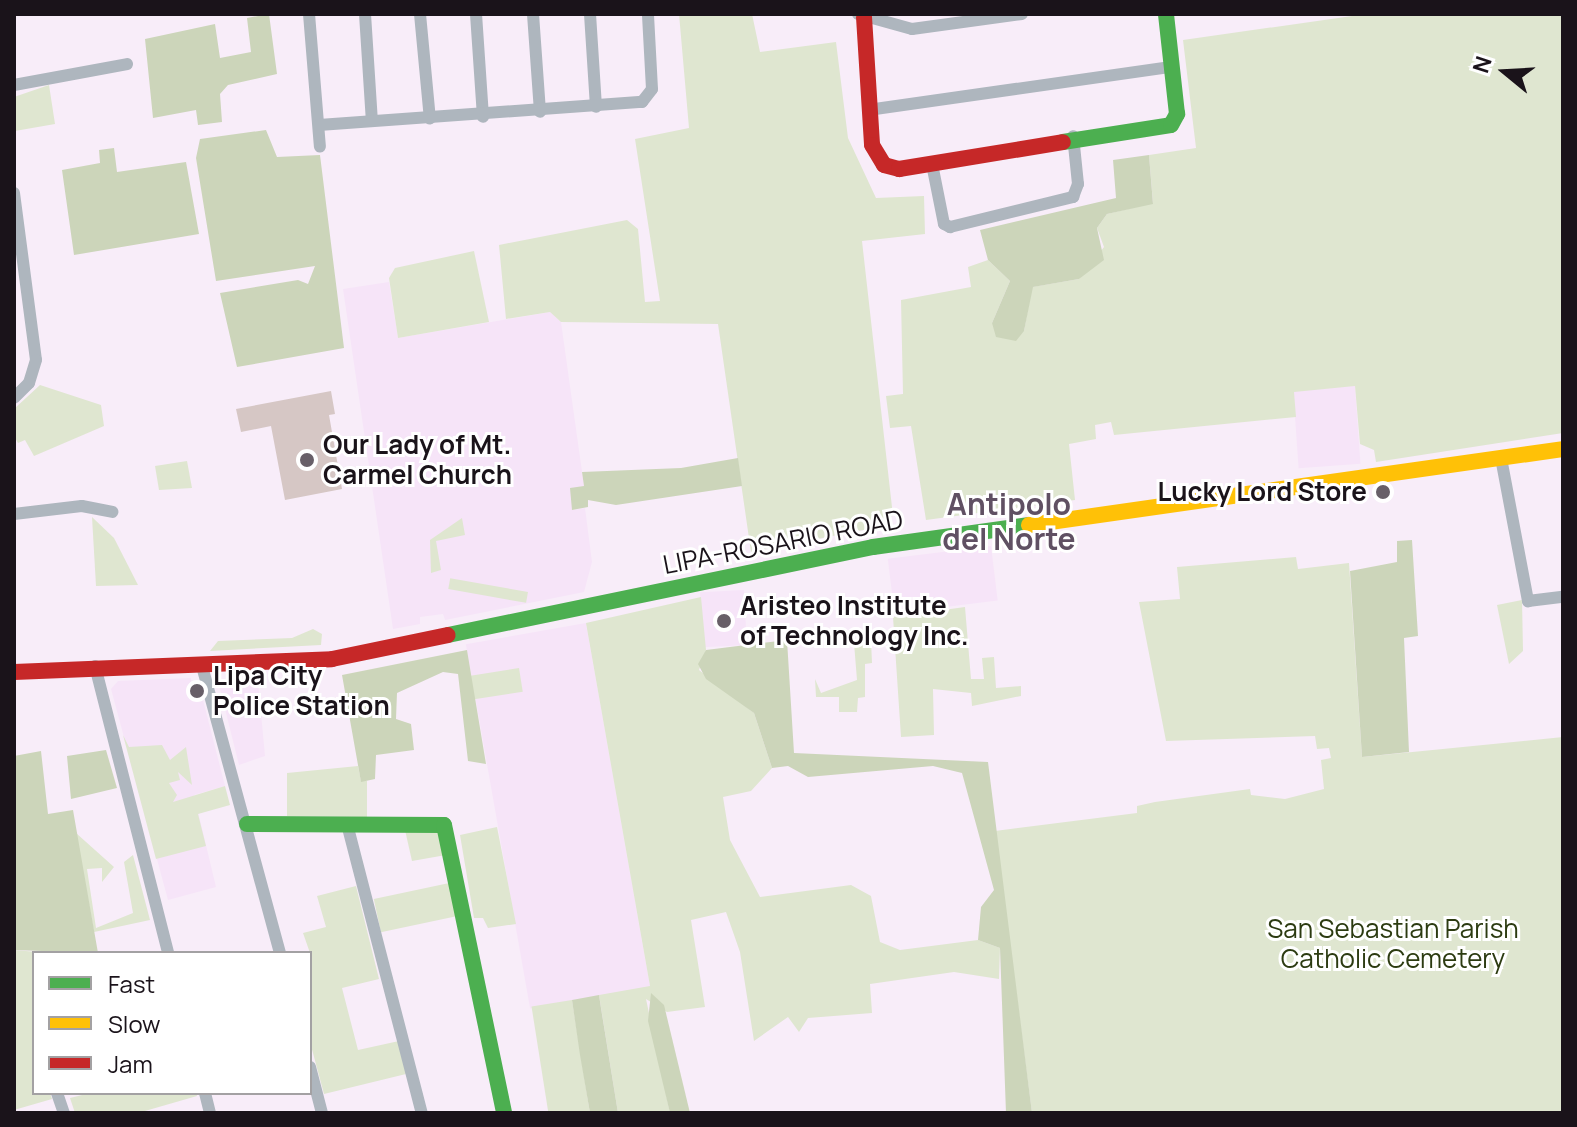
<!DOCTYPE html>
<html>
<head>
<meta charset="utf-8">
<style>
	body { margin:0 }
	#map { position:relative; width:1577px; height:1127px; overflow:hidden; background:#f8edf9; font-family:Manrope,sans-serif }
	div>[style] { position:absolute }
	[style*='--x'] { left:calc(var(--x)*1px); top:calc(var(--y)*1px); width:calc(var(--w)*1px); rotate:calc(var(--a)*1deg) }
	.built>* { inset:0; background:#f6e4f8; transform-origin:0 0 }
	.green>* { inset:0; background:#dfe6d0; transform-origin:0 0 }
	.forest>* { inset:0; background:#ccd5ba }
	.building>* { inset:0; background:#d6c7c5 }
	.street>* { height:12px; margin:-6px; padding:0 6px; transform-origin:6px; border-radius:6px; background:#aeb6be }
	.fast>* { height:16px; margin:-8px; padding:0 8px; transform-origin:8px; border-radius:8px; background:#4caf50 }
	.slow>* { height:16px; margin:-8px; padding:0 8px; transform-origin:8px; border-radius:8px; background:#ffc107 }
	.jam>* { height:16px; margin:-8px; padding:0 8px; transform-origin:8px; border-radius:8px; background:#c62828 }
	.dots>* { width:22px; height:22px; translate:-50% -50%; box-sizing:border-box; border:4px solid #fff; border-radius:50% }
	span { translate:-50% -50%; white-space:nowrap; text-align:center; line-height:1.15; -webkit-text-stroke:6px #fff; paint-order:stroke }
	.poi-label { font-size:26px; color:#1a131a; font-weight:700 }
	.left { translate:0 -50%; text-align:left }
	.right { translate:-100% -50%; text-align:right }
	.street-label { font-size:26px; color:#1a131a }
	.park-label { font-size:26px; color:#2c3b11 }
	.quarter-label { font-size:30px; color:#605063; font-weight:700 }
	.frame { position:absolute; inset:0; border:16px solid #1a131a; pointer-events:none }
	.legend { position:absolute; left:32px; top:951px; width:280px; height:144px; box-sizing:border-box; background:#fff; border:2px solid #a3a1a3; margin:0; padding:10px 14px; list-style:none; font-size:24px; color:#1a131a }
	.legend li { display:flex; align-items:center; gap:16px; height:40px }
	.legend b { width:40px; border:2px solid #a3a1a3 }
	.north { position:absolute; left:1465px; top:32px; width:80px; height:80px; -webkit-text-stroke:6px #fff; paint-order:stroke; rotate:288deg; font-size:22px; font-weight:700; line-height:32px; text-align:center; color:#1a131a }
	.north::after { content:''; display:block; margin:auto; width:28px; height:36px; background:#1a131a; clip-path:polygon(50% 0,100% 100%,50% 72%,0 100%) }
</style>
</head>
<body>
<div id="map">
	<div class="built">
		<i style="clip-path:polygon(389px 282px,398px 338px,550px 312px,561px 322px,584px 486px,573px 510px,585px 508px,592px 562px,584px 592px,445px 620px,443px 614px,420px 617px,420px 624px,393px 629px,343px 289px)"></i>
		<i style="left:1355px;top:386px;width:78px;height:62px;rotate:86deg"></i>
		<i style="left:991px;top:546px;width:55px;height:104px;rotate:83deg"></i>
		<i style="left:744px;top:590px;width:55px;height:44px;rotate:87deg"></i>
		<i style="left:586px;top:623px;width:370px;height:122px;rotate:80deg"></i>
		<i style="clip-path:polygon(191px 678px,192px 700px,203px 700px,225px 786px,194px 795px,216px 887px,168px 900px,111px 689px,118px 681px)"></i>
		<i style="clip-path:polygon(218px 681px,258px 681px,265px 756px,239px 765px)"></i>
	</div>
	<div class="green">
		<i style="clip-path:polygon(679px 14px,752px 14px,760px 52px,836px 42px,848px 138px,876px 198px,924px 196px,925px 234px,862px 241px,893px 516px,883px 518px,884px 526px,751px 552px,718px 324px,561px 322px,550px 312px,506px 319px,499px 245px,627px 220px,638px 229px,645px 302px,660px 301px,635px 139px,689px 128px)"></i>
		<i style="clip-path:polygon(1366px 14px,1563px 14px,1563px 433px,1376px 462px,1374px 450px,1360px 444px,1355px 386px,1294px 392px,1296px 417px,1114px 435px,1111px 422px,1095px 425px,1096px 439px,1069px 444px,1075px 500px,926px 520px,911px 426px,890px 428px,886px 396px,903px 394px,901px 300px,971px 287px,968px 267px,988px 260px,1010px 281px,992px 323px,1024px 331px,1032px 287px,1079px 279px,1104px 247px,1097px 228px,1107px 214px,1153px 203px,1149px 155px,1196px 148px,1183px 40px)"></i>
		<i style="clip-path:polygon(49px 85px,55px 124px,15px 131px,14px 97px)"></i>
		<i style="clip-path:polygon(474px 251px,489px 322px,398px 338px,389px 278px,395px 268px)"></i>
		<i style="clip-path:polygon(40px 385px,101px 405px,104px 426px,34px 456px,25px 440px,18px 443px,14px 436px,14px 409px)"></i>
		<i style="clip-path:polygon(187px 461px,192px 488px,159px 490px,155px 466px)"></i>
		<i style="clip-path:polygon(92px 517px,114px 538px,138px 585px,96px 586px)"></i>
		<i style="clip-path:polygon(462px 518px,465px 535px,436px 541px,441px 570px,431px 573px,430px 540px)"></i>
		<i style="clip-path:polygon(1296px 557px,1298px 569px,1349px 563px,1362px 757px,1563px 737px,1563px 1113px,1032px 1113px,995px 831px,1137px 813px,1137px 806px,1155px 802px,1250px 789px,1251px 795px,1285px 799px,1324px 789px,1321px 760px,1331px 758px,1329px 748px,1317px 749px,1315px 736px,1166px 741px,1139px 602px,1180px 599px,1177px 567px)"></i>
		<i style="left:528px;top:592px;width:11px;height:79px;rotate:100deg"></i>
		<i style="clip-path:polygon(701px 597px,706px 650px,699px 670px,754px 713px,772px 768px,751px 791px,723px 797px,730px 840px,760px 897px,851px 885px,871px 896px,880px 942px,900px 950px,978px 940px,1000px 948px,999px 979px,954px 972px,870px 984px,872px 1013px,808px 1018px,799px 1032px,788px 1017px,754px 1041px,740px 952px,726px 912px,691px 920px,705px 1007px,667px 1012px,646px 999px,670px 1113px,618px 1113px,599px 995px,650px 986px,586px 623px)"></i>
		<i style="clip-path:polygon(1522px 600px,1523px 651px,1509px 664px,1497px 605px)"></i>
		<i style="clip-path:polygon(965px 607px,971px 679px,984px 679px,982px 658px,994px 657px,996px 688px,1021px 686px,1021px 696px,972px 706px,971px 693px,933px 689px,934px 735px,901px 737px,893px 617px)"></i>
		<i style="clip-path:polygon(313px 629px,322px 634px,321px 645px,210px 651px,218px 641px,292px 638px)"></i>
		<i style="clip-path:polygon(871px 641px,872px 663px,865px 664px,865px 697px,858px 698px,857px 712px,839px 712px,839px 697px,816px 697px,815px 679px,821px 693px,857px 680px,854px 643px)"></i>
		<i style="left:519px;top:668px;width:24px;height:49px;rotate:81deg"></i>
		<i style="clip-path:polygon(123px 735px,129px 747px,162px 745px,170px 760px,186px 747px,192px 785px,178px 772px,180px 780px,169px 783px,177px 795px,173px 802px,225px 786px,230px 805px,198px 814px,206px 846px,156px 859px)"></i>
		<i style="clip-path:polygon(358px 766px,361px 781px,367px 781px,367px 817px,287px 816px,287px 773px)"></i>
		<i style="clip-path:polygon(497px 827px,516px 924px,488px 928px,483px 918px,474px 918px,460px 835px)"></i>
		<i style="clip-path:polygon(405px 830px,437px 831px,446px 855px,412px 861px)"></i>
		<i style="clip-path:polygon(76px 833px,114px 867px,102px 882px,102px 868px,87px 869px,96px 928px,133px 913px,124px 862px,133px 855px,150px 920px,94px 932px)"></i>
		<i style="left:454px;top:882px;width:34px;height:82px;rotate:78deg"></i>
		<i style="clip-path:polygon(356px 886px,379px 979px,342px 988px,358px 1050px,399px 1041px,406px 1074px,324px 1094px,310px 1042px,310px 953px,303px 933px,326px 927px,317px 896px)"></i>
		<i style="clip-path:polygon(14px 950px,49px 953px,34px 953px,34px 1093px,50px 1093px,52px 1099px,14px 1110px)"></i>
		<i style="left:572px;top:1000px;width:114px;height:41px;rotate:81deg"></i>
		<i style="clip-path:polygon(90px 1093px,196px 1093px,197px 1096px,138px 1113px,75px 1113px,70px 1098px)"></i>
	</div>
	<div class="forest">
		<i style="clip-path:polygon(269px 14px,277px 74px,228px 85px,220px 94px,222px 122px,198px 125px,196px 110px,153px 118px,145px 39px,215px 24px,220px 58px,251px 52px,247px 18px)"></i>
		<i style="clip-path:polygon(266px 130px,277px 157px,320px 155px,344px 348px,237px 367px,220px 293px,298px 280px,308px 284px,315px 266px,216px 281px,196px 158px,200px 139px)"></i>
		<i style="clip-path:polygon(114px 148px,117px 172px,186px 162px,199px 234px,74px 255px,62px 170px,100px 163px,99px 150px)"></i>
		<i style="clip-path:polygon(1149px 155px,1153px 204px,1107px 214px,1097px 228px,1104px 260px,1079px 279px,1033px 287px,1024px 331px,1016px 341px,996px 337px,992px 323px,1010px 281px,988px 260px,980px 230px,1116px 198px,1113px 160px)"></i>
		<i style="clip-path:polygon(738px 458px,742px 486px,616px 505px,588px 500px,588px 507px,572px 510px,570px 488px,584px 486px,582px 472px,681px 468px)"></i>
		<i style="clip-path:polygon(1412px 540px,1418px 636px,1404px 638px,1409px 752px,1362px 757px,1350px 571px,1397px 562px,1397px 541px)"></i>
		<i style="clip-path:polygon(787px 640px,794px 753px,988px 762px,1032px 1113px,1006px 1113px,1000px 948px,978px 940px,981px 907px,994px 890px,962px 773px,933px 766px,808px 777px,788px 766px,772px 768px,754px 713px,706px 679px,698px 664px,706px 650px)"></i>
		<i style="clip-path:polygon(467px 650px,486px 764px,468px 761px,458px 674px,443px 672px,397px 693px,396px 719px,411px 724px,414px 750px,376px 755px,375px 779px,361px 782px,342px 675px)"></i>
		<i style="clip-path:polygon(106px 750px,117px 788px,71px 799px,67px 756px)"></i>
		<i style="clip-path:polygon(41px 751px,48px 814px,73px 810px,98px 953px,14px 950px,14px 756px)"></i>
		<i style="clip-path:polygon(651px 993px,664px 1005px,690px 1113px,670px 1113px,648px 1021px)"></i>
		<i style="clip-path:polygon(599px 995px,601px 1008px,618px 1113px,590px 1113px,580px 1055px,572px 1000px)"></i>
	</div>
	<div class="building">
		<i style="clip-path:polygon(331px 391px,335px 414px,329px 415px,342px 489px,285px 500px,271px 426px,241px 432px,236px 409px)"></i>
	</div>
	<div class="street">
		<i style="--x:309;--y:14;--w:133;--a:85.3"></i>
		<i style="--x:365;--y:14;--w:107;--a:86.3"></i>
		<i style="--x:420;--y:14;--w:105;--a:84.6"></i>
		<i style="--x:476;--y:14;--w:103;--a:86.1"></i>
		<i style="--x:533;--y:14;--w:98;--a:85.9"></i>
		<i style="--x:590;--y:14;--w:93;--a:86.3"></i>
		<i style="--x:858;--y:14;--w:56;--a:15.5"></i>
		<i style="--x:912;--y:29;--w:111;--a:-7.8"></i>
		<i style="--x:14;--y:85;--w:115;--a:-10.5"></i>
		<i style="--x:868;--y:110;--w:306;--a:-8.1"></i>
		<i style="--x:319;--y:125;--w:324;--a:-4.1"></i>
		<i style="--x:642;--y:102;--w:16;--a:-52"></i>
		<i style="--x:652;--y:89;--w:75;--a:-93.1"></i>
		<i style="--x:932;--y:164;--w:61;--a:78.7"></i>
		<i style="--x:944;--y:224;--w:7;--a:27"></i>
		<i style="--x:950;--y:227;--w:127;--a:-13.7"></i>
		<i style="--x:1073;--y:197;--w:14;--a:-69"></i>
		<i style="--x:1078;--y:184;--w:48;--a:-95.9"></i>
		<i style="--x:14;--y:193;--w:168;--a:82.5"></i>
		<i style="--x:36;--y:360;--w:24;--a:107"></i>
		<i style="--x:29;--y:383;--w:21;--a:135"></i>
		<i style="--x:1501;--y:458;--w:146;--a:79.3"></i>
		<i style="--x:1528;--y:601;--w:35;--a:-7"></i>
		<i style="--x:14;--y:514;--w:68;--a:-6.7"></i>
		<i style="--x:82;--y:506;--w:31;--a:11"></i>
		<i style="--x:95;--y:666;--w:296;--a:75.7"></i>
		<i style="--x:202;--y:666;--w:297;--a:74.8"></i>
		<i style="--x:347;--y:824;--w:299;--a:75.5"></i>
		<i style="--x:310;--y:1067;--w:48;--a:75.4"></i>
		<i style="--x:57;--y:1093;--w:21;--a:71"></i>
		<i style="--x:205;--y:1093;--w:21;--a:76"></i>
	</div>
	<div class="fast">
		<i style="--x:1063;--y:142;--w:109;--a:-8.9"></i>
		<i style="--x:1171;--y:125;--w:13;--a:-61"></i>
		<i style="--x:1177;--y:114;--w:101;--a:-96.3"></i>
		<i style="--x:448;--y:635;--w:434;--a:-11.7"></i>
		<i style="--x:873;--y:547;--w:158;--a:-8"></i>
		<i style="--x:247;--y:824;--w:197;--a:0.3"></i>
		<i style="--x:444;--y:825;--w:294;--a:78.2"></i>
	</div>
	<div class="slow">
		<i style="--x:1029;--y:525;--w:539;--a:-8.1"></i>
	</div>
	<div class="jam">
		<i style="--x:864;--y:17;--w:128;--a:86.4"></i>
		<i style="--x:872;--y:145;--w:23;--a:59"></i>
		<i style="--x:884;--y:165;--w:16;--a:15"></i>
		<i style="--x:899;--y:169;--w:166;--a:-9.3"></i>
		<i style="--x:14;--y:672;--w:318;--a:-2.3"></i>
		<i style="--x:332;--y:659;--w:118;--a:-11.7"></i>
	</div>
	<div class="dots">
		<i style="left:307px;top:460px;background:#685f68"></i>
		<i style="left:1383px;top:492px;background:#685f68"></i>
		<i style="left:724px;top:621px;background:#685f68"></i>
		<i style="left:197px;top:691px;background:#685f68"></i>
	</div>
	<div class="poi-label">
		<span class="left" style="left:323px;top:460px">Our Lady of Mt.<br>Carmel Church</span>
		<span class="right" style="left:1367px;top:492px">Lucky Lord Store</span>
		<span class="left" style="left:740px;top:621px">Aristeo Institute<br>of Technology Inc.</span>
		<span class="left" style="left:213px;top:691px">Lipa City<br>Police Station</span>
	</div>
	<div class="street-label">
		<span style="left:783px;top:542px;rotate:-11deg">LIPA-ROSARIO ROAD</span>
	</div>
	<div class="park-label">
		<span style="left:1393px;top:944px">San Sebastian Parish<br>Catholic Cemetery</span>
	</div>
	<div class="quarter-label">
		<span style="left:1009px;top:521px">Antipolo<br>del Norte</span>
	</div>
	<div class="frame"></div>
	<ul class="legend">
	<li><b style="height:10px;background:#4caf50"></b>Fast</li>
	<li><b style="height:10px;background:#ffc107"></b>Slow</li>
	<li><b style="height:10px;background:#c62828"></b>Jam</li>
	</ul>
	<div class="north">N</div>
</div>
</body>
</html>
